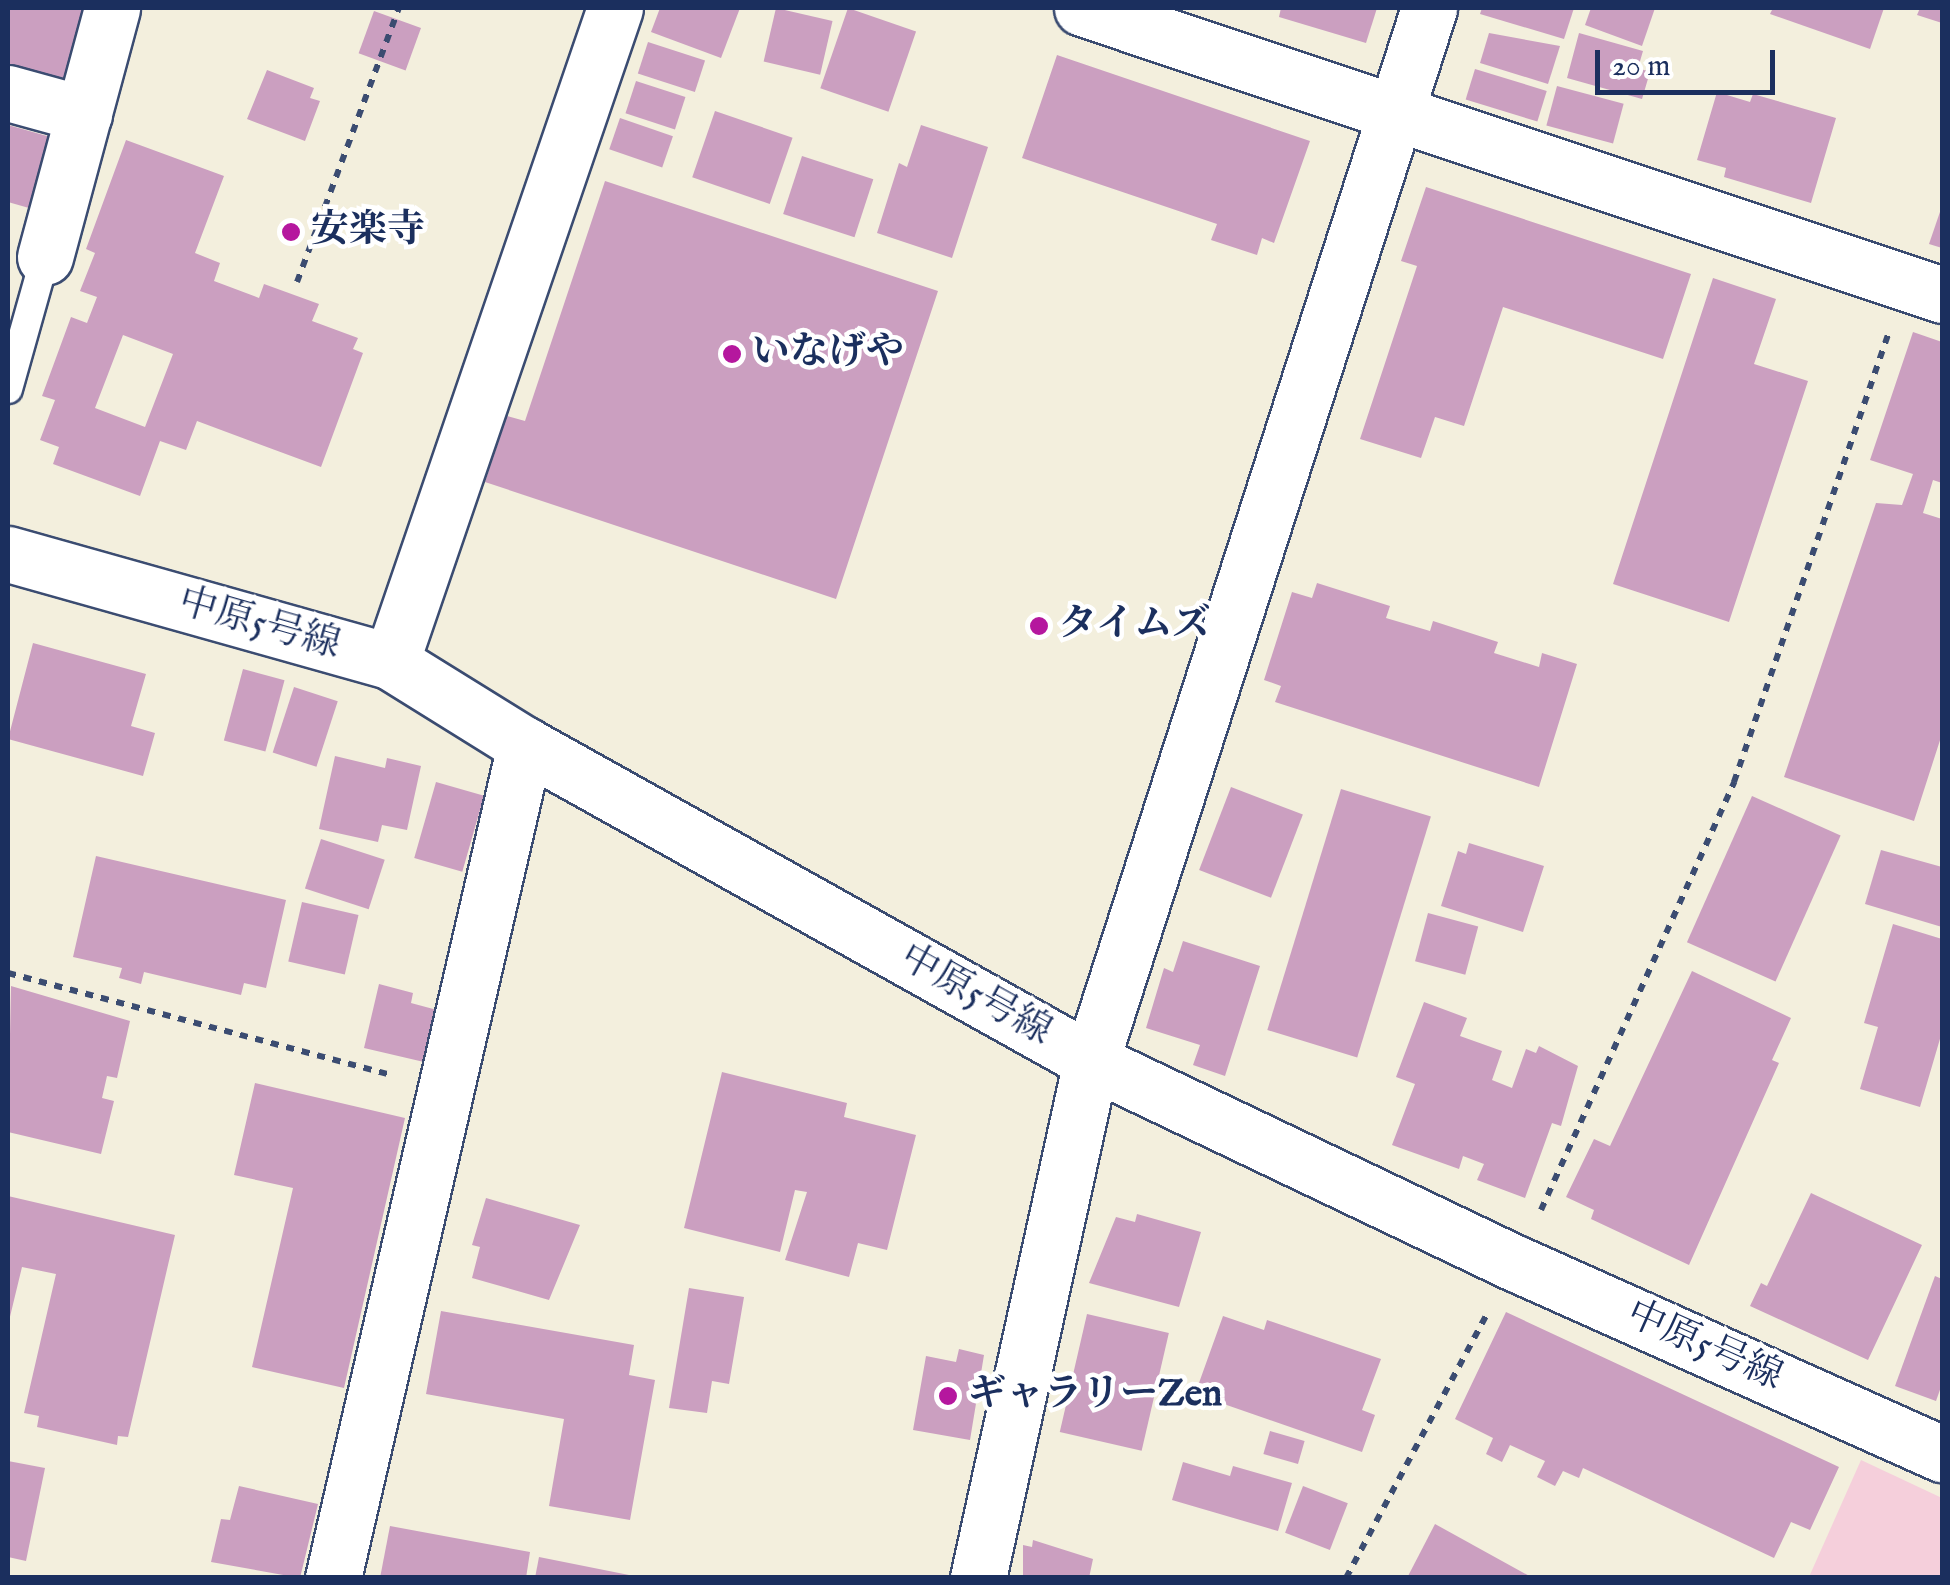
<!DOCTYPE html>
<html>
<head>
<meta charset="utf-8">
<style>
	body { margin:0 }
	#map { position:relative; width:1950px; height:1585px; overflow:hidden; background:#f3efdd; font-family:"IM FELL English","Noto Serif JP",serif }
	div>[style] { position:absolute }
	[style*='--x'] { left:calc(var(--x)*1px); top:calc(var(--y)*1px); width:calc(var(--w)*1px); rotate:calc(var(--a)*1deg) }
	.built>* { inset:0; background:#f5cfdb }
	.building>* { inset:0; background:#cb9fc0; transform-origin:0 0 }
	.path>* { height:6px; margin-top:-3px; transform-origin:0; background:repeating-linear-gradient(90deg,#3b4c71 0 8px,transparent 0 16px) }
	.roads { filter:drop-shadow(2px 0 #3b4c71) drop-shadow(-2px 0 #3b4c71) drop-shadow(0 2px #3b4c71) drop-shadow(0 -2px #3b4c71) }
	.lane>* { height:28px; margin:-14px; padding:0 14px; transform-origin:14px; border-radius:14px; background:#fff }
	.street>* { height:55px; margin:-27.5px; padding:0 27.5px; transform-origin:27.5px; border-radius:27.5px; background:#fff }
	.dots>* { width:28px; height:28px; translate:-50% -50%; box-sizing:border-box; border:5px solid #fff; border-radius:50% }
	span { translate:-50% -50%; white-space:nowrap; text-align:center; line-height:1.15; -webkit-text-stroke:9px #fff; paint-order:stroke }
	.poi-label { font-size:38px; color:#1b2f5e; font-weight:700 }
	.left { translate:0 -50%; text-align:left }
	.street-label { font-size:38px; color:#1b2f5e }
	.frame { position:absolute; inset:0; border:10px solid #1b2f5e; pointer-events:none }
	.scale { position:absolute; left:1595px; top:50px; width:180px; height:45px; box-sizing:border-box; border:5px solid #1b2f5e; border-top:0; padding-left:12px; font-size:30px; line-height:35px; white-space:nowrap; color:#1b2f5e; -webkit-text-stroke:8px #fff; paint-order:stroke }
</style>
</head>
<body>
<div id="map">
	<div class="built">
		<i style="clip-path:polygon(1861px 1460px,1942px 1498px,1942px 1577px,1809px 1577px)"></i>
	</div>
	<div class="building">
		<i style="clip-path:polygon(8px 8px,101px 8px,78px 91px,8px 71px)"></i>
		<i style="clip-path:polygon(660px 8px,740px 8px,721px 58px,651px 32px)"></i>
		<i style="left:776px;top:8px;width:58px;height:55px;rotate:13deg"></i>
		<i style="left:848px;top:8px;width:72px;height:85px;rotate:19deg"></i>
		<i style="clip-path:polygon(1281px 8px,1377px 8px,1366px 43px,1279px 17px)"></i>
		<i style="clip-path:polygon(1482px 8px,1574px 8px,1564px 39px,1480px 14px)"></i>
		<i style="clip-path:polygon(1591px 8px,1655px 8px,1642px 46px,1585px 25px)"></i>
		<i style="clip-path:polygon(1773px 8px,1884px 8px,1870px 49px,1770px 14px)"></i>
		<i style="clip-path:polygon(1920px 8px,1942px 8px,1942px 23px,1917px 15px)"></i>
		<i style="left:374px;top:11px;width:50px;height:45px;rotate:20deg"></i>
		<i style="clip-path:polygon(1489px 33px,1560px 46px,1548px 84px,1480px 63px)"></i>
		<i style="clip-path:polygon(1579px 33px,1643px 51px,1638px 68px,1650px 72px,1642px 99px,1567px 78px)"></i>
		<i style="left:648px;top:42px;width:60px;height:33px;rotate:18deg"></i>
		<i style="clip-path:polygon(1057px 55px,1310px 141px,1274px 243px,1262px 238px,1257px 255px,1211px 240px,1217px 224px,1022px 158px)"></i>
		<i style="left:1475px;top:69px;width:75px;height:32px;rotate:17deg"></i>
		<i style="clip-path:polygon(267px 70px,314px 88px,310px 98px,320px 101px,305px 141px,247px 119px)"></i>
		<i style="left:636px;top:81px;width:52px;height:34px;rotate:18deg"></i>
		<i style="left:1557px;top:86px;width:69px;height:41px;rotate:15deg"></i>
		<i style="clip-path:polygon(1717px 92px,1750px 102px,1753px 94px,1836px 118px,1811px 203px,1724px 177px,1726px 168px,1697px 160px)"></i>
		<i style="left:715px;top:111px;width:82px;height:70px;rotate:19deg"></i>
		<i style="left:620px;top:118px;width:56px;height:33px;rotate:19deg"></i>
		<i style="clip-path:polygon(8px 125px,54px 138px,50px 214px,8px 202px)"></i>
		<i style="clip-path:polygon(921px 125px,988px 147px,952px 258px,877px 233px,899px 163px,907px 167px)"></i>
		<i style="clip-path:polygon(evenodd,126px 140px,224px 176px,195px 253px,220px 263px,214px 281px,259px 298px,264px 284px,319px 304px,312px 321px,358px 338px,353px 349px,363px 353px,321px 467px,197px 421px,186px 450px,160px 441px,140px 496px,53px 464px,59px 447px,40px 440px,55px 400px,42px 396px,71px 317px,87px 323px,97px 297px,80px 291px,95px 253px,86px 249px,126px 140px,123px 335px,173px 354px,145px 427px,95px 408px,123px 335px)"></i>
		<i style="left:802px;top:156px;width:75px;height:61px;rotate:18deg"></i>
		<i style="clip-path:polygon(605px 181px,938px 291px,836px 599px,485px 482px,507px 416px,525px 421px)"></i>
		<i style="clip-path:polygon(1426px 187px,1691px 274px,1663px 359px,1503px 307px,1464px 426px,1435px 417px,1421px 458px,1360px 439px,1417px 266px,1401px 261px)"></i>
		<i style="clip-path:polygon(1942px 206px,1942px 248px,1929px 244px)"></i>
		<i style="clip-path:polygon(1713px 278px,1776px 299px,1754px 364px,1808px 381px,1729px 622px,1613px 584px)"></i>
		<i style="clip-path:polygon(1913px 332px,1942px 342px,1942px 483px,1933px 480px,1923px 513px,1942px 519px,1942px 734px,1914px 821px,1784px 777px,1876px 503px,1902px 505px,1913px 474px,1870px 460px)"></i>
		<i style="clip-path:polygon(1317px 583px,1390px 606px,1386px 618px,1430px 631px,1433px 621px,1498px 642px,1494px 653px,1539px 667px,1542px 653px,1577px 664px,1539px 787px,1275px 702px,1281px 686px,1264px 680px,1292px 592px,1312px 598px)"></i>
		<i style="clip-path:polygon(33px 643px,146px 674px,131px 726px,155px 733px,143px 776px,8px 739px)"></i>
		<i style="left:243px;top:669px;width:43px;height:74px;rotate:15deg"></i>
		<i style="left:294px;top:687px;width:46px;height:69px;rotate:18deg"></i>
		<i style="clip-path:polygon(335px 756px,385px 768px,387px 758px,421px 766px,407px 830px,382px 825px,378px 842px,319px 829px)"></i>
		<i style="left:436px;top:782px;width:50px;height:79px;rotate:16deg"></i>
		<i style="left:1231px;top:787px;width:77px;height:89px;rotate:21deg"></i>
		<i style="left:1341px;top:789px;width:94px;height:252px;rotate:17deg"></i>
		<i style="left:1752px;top:796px;width:97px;height:160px;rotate:24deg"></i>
		<i style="left:321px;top:839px;width:67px;height:52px;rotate:18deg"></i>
		<i style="clip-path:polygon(1469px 843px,1544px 866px,1523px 932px,1441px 906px,1458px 851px,1466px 854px)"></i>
		<i style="clip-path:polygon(1881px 850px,1942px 867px,1942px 927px,1865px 904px)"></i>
		<i style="clip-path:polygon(96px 856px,286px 900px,266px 988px,244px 983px,241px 995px,144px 972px,141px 984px,119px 978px,122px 968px,73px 957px)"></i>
		<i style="left:302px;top:902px;width:58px;height:61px;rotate:13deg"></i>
		<i style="left:1428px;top:913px;width:52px;height:50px;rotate:15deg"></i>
		<i style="clip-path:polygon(1893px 924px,1942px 939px,1942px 1032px,1920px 1107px,1860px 1089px,1878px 1027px,1864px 1023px)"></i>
		<i style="clip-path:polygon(1183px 941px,1260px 966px,1225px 1076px,1193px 1065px,1200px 1045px,1146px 1028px,1164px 968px,1173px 972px)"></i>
		<i style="clip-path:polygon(1692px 971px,1791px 1018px,1772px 1060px,1779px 1063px,1689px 1265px,1591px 1219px,1594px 1210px,1566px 1197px,1594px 1139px,1610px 1146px)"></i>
		<i style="clip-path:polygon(379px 984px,413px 993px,411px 1003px,437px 1010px,424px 1062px,364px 1048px)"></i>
		<i style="clip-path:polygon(11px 986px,130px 1021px,117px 1078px,107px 1076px,102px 1098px,114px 1101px,101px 1154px,8px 1132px)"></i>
		<i style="clip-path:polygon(1424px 1002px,1467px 1018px,1460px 1036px,1502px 1051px,1492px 1080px,1512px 1088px,1526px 1049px,1536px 1053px,1539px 1046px,1578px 1066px,1561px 1126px,1552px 1123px,1525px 1198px,1477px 1180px,1484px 1164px,1463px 1156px,1459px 1169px,1392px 1145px,1415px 1084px,1396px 1077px)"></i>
		<i style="clip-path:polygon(722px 1072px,847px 1103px,844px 1117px,916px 1135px,887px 1250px,858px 1243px,849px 1277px,785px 1260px,807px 1192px,795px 1190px,780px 1252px,684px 1228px)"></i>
		<i style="clip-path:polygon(255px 1083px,405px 1118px,344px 1388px,252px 1367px,293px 1188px,234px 1175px)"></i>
		<i style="clip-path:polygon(1811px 1193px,1922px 1245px,1868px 1360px,1750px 1306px,1761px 1283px,1767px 1286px)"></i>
		<i style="clip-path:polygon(8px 1196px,175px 1235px,128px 1437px,118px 1436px,117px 1445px,37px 1427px,39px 1416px,24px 1413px,56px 1274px,22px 1267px,8px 1325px)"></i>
		<i style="clip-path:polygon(486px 1198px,580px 1225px,549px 1300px,472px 1278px,480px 1247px,472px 1245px)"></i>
		<i style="clip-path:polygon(1137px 1214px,1201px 1232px,1179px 1307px,1089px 1283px,1116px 1217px,1135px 1222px)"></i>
		<i style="clip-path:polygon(1935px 1276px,1942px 1279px,1942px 1384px,1936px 1401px,1895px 1386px)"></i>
		<i style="clip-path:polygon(689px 1288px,744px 1297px,729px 1384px,712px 1381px,707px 1413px,669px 1408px)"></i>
		<i style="clip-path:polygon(441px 1311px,634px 1345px,629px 1375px,655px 1380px,630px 1520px,549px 1506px,564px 1419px,426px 1394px)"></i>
		<i style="clip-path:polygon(1506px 1312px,1839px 1467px,1810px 1530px,1791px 1522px,1774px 1558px,1583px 1468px,1579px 1478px,1563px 1471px,1555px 1486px,1537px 1477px,1545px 1461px,1510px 1445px,1502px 1462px,1486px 1454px,1493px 1438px,1455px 1419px)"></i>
		<i style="left:1087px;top:1314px;width:84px;height:121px;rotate:13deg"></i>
		<i style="clip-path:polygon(1223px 1316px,1264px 1330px,1267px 1320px,1381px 1359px,1362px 1410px,1375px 1415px,1362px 1452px,1195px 1394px)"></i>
		<i style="clip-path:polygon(959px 1349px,984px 1355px,970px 1440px,913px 1430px,926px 1356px,956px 1362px)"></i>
		<i style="left:1270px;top:1431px;width:36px;height:24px;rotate:16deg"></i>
		<i style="clip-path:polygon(8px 1461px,45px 1468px,26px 1561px,8px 1557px)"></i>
		<i style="clip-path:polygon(1183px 1462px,1230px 1476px,1233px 1466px,1292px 1483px,1278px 1531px,1172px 1500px)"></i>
		<i style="clip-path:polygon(239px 1486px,318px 1504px,300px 1578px,211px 1562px,221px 1519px,230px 1520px)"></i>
		<i style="left:1303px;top:1486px;width:48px;height:50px;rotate:21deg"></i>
		<i style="clip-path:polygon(1435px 1524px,1533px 1578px,1407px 1578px)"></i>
		<i style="clip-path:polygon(390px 1526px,530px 1552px,526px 1578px,380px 1578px)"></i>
		<i style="clip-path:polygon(1033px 1540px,1093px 1559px,1089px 1578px,1023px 1578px,1023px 1545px,1032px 1547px)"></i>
		<i style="clip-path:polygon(539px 1557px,634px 1576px,634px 1578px,535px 1578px)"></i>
	</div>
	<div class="path">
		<i style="--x:297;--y:282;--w:292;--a:-69.6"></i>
		<i style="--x:8;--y:973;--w:397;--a:14.9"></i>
		<i style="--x:1541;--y:1210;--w:470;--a:-65.7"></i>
		<i style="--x:1734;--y:782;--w:473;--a:-71"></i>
		<i style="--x:1346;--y:1578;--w:299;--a:-61.9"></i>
	</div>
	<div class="roads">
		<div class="lane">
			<i style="--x:8;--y:389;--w:137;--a:-74.3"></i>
		</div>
		<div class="street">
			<i style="--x:1082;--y:8;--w:907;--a:18.45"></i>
			<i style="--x:8;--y:93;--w:79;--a:15.4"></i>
			<i style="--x:45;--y:257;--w:258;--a:-74.9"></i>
			<i style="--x:8;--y:554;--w:398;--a:15.7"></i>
			<i style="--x:391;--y:662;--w:158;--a:31.8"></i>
			<i style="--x:525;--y:745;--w:648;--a:29.17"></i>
			<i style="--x:1091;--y:1061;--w:472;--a:25.5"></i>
			<i style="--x:1517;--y:1264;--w:466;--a:24.1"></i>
			<i style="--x:391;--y:662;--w:691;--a:-71.09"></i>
			<i style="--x:333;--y:1578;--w:855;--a:-77.02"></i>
			<i style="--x:978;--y:1578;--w:529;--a:-77.67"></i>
			<i style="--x:1091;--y:1061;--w:1106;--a:-72.2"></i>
		</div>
	</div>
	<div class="dots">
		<i style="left:291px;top:232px;background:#b5179e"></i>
		<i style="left:732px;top:354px;background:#b5179e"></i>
		<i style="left:1039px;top:626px;background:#b5179e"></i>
		<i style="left:948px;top:1396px;background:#b5179e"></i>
	</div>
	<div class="poi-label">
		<span class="left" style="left:311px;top:232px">安楽寺</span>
		<span class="left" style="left:752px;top:354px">いなげや</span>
		<span class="left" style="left:1059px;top:626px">タイムズ</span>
		<span class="left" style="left:968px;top:1396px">ギャラリーZen</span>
	</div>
	<div class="street-label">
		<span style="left:259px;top:625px;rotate:16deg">中原5号線</span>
		<span style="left:975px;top:996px;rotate:29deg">中原5号線</span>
		<span style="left:1704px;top:1347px;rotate:24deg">中原5号線</span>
	</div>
	<div class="frame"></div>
	<div class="scale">20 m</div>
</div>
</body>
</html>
